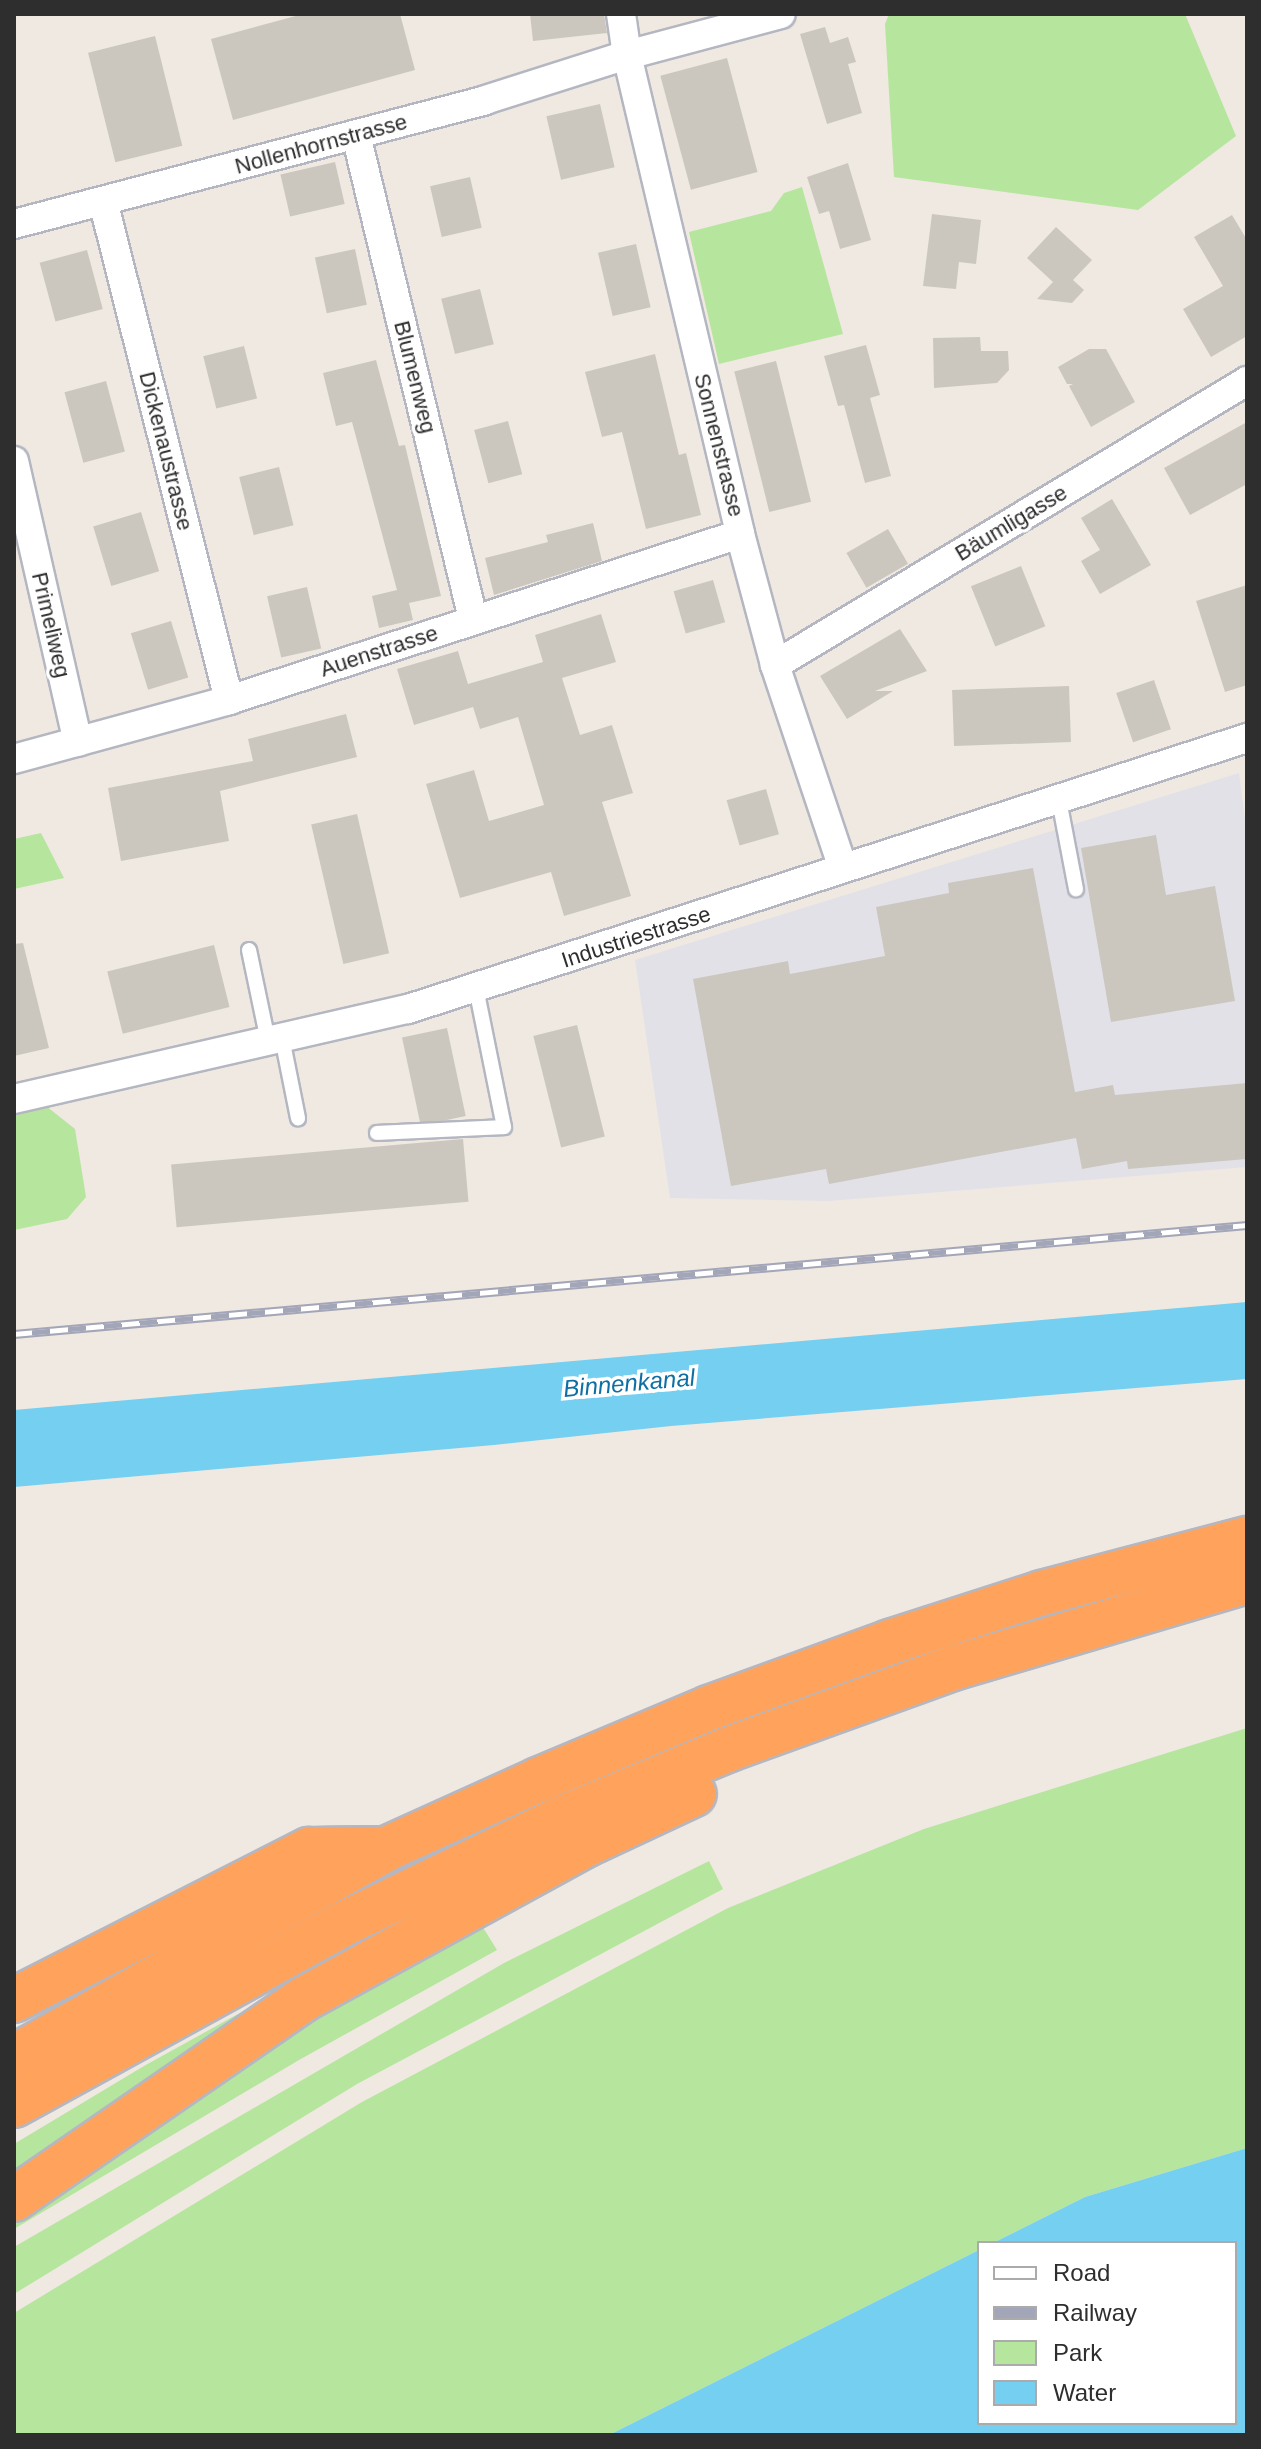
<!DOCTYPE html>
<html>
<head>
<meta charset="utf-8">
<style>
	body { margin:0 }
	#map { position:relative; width:1261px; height:2449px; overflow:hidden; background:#efe9e1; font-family:Helvetica,sans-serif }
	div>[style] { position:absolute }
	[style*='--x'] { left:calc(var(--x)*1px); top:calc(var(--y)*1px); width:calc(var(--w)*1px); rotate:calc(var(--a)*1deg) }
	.industrial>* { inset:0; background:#e3e1e8 }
	.green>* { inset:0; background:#b6e59e }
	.water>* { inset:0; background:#75cff0 }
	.building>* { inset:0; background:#cbc7bf; transform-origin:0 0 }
	.roads { filter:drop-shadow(2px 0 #b4b7c1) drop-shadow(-2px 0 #b4b7c1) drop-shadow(0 2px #b4b7c1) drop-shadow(0 -2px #b4b7c1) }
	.lane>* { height:14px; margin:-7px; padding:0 7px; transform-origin:7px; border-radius:7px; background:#fff }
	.street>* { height:28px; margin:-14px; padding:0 14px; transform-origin:14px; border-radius:14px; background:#fff }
	.highway>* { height:44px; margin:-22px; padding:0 22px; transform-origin:22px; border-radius:22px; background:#ffa35c }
	.rail>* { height:9px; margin-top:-4.5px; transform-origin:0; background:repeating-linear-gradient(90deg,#fff 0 18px,#a3a6b8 0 36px); box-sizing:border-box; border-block:2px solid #a3a6b8 }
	span { translate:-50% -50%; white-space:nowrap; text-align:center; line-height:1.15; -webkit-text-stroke:7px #fff; paint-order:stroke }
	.street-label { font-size:22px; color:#2e2e2e }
	.water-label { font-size:24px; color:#0d6fa3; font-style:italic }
	.frame { position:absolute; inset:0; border:16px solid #2e2e2e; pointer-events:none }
	.legend { position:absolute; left:977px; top:2241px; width:260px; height:184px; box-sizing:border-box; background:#fff; border:2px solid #ababab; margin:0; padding:10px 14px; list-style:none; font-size:24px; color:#2e2e2e }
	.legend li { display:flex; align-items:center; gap:16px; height:40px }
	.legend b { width:40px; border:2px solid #ababab }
</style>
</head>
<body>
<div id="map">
	<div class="industrial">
		<i style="clip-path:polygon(1239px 773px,1247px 835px,1247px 1167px,829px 1201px,670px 1198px,635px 960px)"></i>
	</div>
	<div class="green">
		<i style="clip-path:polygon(889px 14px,1185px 14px,1236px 136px,1138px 210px,894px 177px,885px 24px)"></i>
		<i style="clip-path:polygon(802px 187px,843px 334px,719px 364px,689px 232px,771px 211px,784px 193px)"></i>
		<i style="clip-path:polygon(41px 833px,64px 878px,14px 889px,14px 839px)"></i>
		<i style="clip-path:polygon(46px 1106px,75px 1129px,86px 1197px,67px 1219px,14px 1230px,14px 1113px)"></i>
		<i style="clip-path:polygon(1247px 1728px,1247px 2148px,1085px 2197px,993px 2243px,979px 2243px,979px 2250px,609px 2435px,14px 2435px,14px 2313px,362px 2102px,728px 1908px,924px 1829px)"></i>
		<i style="clip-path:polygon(709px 1861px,723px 1889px,357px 2084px,14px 2294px,14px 2247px,504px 1963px)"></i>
		<i style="clip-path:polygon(479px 1921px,497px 1950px,299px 2060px,14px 2229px,14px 2216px,323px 2007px)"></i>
		<i style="clip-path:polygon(321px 1968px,14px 2179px,14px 2144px,144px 2066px)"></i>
	</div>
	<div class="water">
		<i style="clip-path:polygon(1247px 1302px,1247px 1379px,671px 1426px,494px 1445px,14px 1487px,14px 1410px)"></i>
		<i style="clip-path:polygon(1247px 2148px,1247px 2435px,609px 2435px,979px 2250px,979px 2423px,1235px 2423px,1235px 2243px,993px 2243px,1085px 2197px)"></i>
	</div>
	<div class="building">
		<i style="clip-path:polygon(303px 14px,400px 14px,415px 70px,233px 120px,211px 39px)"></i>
		<i style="clip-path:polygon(530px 14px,604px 14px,607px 33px,533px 41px)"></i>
		<i style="clip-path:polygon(825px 27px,830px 43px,848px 37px,856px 62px,848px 64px,862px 113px,827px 124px,800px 34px)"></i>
		<i style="left:155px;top:36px;width:113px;height:69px;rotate:76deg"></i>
		<i style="left:727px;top:58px;width:118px;height:69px;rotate:75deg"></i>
		<i style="left:600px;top:104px;width:65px;height:55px;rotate:77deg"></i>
		<i style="left:335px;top:162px;width:43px;height:56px;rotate:77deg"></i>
		<i style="clip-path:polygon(848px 163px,871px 240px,840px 249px,829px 211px,819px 214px,807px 177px)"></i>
		<i style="left:470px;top:177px;width:52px;height:41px;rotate:77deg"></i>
		<i style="clip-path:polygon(932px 214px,981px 220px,976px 264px,959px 262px,956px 289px,923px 286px)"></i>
		<i style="clip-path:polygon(1232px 215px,1247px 240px,1247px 336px,1211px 357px,1183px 309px,1223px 286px,1194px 237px)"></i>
		<i style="clip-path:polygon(1056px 227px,1092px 260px,1073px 280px,1084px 290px,1072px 303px,1037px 299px,1053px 282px,1027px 258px)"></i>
		<i style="left:636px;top:244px;width:65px;height:39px;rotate:77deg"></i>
		<i style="left:355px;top:249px;width:57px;height:41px;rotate:78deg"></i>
		<i style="left:87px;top:250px;width:61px;height:49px;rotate:75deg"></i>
		<i style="left:480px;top:289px;width:57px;height:40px;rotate:76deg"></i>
		<i style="clip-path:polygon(980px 337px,981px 351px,1008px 351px,1009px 370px,997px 383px,934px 388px,933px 338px)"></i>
		<i style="clip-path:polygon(866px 345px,880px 395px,870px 398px,891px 476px,865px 483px,844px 405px,838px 406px,824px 356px)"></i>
		<i style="left:244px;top:346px;width:54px;height:42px;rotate:76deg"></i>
		<i style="clip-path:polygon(1089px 349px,1106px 349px,1135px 402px,1091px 427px,1069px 386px,1073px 384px,1067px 384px,1058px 367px)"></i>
		<i style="clip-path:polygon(655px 354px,679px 455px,686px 453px,701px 515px,646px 529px,622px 432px,602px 437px,585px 372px)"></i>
		<i style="clip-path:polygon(376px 360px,399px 446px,405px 445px,441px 596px,409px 603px,413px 620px,379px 628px,372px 596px,397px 590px,352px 422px,336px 426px,323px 373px)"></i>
		<i style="left:776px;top:361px;width:145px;height:43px;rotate:76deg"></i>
		<i style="left:106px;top:381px;width:73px;height:43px;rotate:75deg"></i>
		<i style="left:508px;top:421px;width:55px;height:35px;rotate:75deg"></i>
		<i style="clip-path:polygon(1247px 422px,1247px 484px,1190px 515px,1164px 468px)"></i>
		<i style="left:279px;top:467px;width:60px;height:41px;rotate:76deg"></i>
		<i style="clip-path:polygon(1112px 499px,1151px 565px,1100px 594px,1081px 561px,1100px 550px,1081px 518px)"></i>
		<i style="left:141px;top:512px;width:62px;height:50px;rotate:73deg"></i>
		<i style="clip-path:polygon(593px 523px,602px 561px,494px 595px,485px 558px,548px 542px,546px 535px)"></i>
		<i style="left:888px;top:529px;width:40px;height:48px;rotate:60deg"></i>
		<i style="left:1021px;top:566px;width:65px;height:54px;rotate:68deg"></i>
		<i style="left:713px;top:580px;width:44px;height:41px;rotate:74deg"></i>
		<i style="clip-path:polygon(1247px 585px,1247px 685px,1225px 692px,1196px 601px)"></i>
		<i style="left:307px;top:587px;width:63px;height:41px;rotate:77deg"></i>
		<i style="clip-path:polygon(601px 614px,616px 662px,562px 678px,580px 735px,612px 725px,633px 793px,602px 802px,631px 896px,564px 916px,551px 872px,460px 898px,426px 784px,474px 770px,489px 821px,544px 805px,518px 717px,480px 729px,473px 707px,414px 725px,397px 669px,458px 651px,468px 684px,543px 662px,535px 635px)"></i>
		<i style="left:171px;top:621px;width:59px;height:42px;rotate:73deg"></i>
		<i style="clip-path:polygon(900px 629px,927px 671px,875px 691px,893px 691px,847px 719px,820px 676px)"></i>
		<i style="left:1154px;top:680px;width:52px;height:40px;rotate:71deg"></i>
		<i style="left:1069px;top:686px;width:56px;height:117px;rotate:88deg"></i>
		<i style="clip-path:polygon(346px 714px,357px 757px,220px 791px,229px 841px,121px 861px,108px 788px,253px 761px,248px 739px)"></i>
		<i style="left:766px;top:789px;width:47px;height:41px;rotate:74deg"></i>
		<i style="left:357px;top:814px;width:143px;height:47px;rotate:77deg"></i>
		<i style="clip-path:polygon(1156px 835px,1166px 895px,1215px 886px,1235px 1001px,1111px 1022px,1081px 848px)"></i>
		<i style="clip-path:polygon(1033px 868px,1075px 1092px,1113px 1085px,1115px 1095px,1247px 1083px,1247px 1159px,1128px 1169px,1127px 1161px,1082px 1169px,1076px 1138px,829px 1184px,826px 1169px,731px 1186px,693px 979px,788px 961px,790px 974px,885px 956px,876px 907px,949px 893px,948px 883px)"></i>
		<i style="clip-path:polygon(23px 943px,49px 1048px,14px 1056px,14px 944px)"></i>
		<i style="left:214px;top:945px;width:64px;height:110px;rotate:76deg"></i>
		<i style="left:577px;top:1025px;width:115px;height:45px;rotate:76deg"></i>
		<i style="left:447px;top:1028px;width:90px;height:46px;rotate:78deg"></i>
		<i style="left:463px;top:1139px;width:63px;height:293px;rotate:85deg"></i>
	</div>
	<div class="roads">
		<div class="lane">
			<i style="--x:1059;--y:800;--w:91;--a:79.2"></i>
			<i style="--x:249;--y:950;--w:93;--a:78.2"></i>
			<i style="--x:282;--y:1038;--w:82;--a:78.7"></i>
			<i style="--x:377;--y:1133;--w:127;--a:-2.7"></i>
			<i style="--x:504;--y:1127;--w:142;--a:-101.4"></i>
		</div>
		<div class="street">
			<i style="--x:621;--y:14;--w:41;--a:81.7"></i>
			<i style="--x:627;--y:55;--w:492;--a:76.7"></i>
			<i style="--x:740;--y:534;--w:136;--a:75"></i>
			<i style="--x:775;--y:665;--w:214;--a:71.5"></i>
			<i style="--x:356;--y:135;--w:499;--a:76.4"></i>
			<i style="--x:103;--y:201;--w:515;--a:75.83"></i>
			<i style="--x:14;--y:224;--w:487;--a:-14.7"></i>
			<i style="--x:485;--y:100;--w:149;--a:-17.6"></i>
			<i style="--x:627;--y:55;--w:159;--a:-14.9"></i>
			<i style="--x:14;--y:461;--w:288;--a:77.2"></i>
			<i style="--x:775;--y:665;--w:551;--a:-31.04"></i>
			<i style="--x:14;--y:759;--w:223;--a:-15.3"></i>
			<i style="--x:229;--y:700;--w:537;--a:-18"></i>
			<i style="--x:14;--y:1099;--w:404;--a:-12.9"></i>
			<i style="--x:408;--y:1009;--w:882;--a:-17.9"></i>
		</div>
		<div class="highway">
			<i style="--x:14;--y:2000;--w:331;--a:-27"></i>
			<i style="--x:309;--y:1850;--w:71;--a:-0.8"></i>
			<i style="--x:14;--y:2057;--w:426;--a:-29.2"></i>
			<i style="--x:386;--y:1849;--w:167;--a:-24.4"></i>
			<i style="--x:538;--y:1780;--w:186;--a:-22.8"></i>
			<i style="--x:709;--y:1708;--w:193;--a:-20"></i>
			<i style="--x:890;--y:1642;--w:160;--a:-17.9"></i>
			<i style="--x:1042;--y:1593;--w:212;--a:-14.8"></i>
			<i style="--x:14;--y:2105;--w:376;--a:-28.8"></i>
			<i style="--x:343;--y:1924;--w:241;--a:-25.8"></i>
			<i style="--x:560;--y:1819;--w:183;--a:-22.5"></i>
			<i style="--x:729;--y:1749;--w:238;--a:-19.9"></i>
			<i style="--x:953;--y:1668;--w:307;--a:-16.5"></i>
			<i style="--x:14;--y:2199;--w:352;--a:-34.6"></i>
			<i style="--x:304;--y:1999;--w:320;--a:-28.7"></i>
			<i style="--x:585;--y:1845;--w:120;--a:-25.1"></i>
		</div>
	</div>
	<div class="rail">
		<i style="--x:14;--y:1334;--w:1238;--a:-5.05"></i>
	</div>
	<div class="street-label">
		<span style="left:321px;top:144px;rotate:-15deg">Nollenhornstrasse</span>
		<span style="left:415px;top:377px;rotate:76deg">Blumenweg</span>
		<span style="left:719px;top:445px;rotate:76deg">Sonnenstrasse</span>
		<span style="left:166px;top:451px;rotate:76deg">Dickenaustrasse</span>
		<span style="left:1011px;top:523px;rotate:-31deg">Bäumligasse</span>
		<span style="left:51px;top:625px;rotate:77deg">Primeliweg</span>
		<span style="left:379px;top:651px;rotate:-18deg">Auenstrasse</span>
		<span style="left:636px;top:937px;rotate:-18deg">Industriestrasse</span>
	</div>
	<div class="water-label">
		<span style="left:629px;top:1383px;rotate:-5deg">Binnenkanal</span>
	</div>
	<div class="frame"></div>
	<ul class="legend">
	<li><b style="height:10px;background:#fff"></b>Road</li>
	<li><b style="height:10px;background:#a3a6b8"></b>Railway</li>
	<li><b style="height:22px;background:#b6e59e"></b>Park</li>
	<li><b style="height:22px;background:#75cff0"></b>Water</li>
	</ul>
</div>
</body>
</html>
